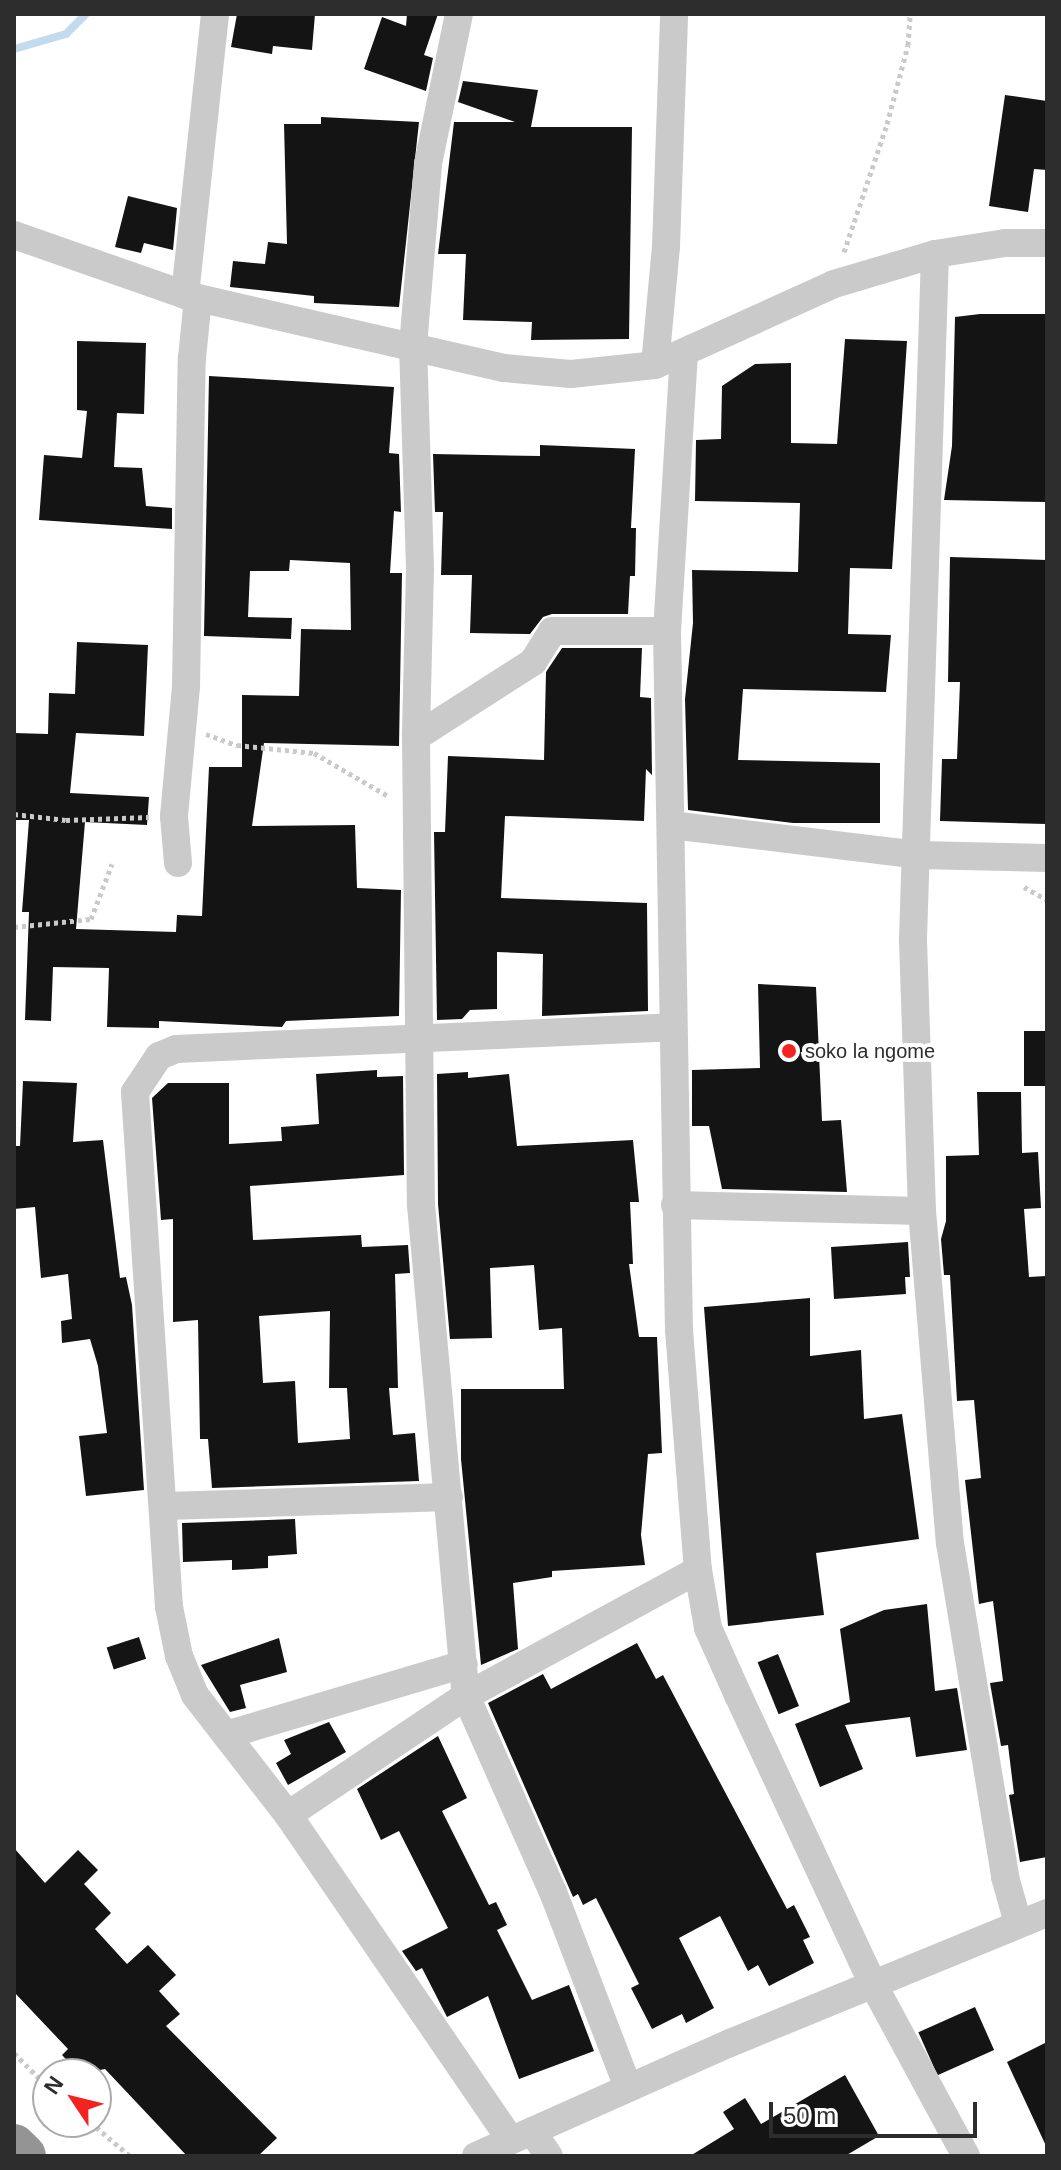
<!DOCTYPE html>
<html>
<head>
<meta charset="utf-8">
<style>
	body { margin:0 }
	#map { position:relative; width:1061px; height:2170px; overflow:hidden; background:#fff; font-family:Helvetica,sans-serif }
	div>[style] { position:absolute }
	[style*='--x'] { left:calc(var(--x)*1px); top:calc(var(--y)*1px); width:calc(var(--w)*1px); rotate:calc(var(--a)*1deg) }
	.stream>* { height:8px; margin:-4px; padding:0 4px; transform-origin:4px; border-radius:4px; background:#c4daee }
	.building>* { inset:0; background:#141414; transform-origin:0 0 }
	.path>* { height:5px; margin-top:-2.5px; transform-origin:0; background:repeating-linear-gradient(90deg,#cacaca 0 4px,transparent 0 8px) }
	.street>* { height:28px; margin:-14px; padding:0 14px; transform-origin:14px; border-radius:14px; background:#cacaca }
	.highway>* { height:44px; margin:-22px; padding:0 22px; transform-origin:22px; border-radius:22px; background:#949494 }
	.dots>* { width:22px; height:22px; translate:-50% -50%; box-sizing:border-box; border:4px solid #fff; border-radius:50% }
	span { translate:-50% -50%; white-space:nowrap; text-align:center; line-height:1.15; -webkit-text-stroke:8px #fff; paint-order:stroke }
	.poi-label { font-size:20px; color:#2d2d2d }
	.left { translate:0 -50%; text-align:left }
	.frame { position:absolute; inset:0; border:16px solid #2d2d2d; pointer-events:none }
	.north { position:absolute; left:32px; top:2058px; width:80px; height:80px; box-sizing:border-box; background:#fff; border:2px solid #ababab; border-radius:50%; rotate:305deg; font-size:22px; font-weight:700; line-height:32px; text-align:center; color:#2d2d2d }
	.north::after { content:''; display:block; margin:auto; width:28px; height:36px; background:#f32320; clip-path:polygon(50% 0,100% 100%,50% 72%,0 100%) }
	.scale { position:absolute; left:769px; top:2102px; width:208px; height:36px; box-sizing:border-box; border:4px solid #2d2d2d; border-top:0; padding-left:10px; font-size:24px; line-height:28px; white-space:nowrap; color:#2d2d2d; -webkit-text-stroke:6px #fff; paint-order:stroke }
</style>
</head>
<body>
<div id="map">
	<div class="stream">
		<i style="--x:14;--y:49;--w:54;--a:-16.1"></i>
		<i style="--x:66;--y:34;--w:28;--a:-45"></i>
	</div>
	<div class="building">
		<i style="clip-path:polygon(237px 14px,315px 14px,312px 50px,273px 46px,272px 54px,231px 47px)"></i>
		<i style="clip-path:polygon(407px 14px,438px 14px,424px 55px,433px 58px,426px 91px,364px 69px,382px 17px,406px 26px)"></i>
		<i style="clip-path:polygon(463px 81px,538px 90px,531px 127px,632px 127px,629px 339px,531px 340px,532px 322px,463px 320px,466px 254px,438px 254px,454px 122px,515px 122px,458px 102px)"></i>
		<i style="clip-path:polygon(1005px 95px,1047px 101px,1047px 170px,1034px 169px,1028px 212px,989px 206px)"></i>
		<i style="clip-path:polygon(321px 117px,419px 122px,399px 307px,314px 303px,314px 296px,230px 287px,233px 261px,265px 264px,268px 242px,287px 244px,284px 124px,321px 124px)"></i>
		<i style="clip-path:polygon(128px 196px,177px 208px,173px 250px,144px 243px,141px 253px,115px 247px)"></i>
		<i style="clip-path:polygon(980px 314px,1047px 314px,1047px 502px,944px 500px,952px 446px,955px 317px)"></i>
		<i style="clip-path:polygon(845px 339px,907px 341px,892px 569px,850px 568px,848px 634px,891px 635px,886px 692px,743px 689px,738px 760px,880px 763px,880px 823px,793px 823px,688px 810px,685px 699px,693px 623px,692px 570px,798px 572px,800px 503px,695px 501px,696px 440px,721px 439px,722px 386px,755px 364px,791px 363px,791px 443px,837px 444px)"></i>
		<i style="clip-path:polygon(77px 341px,146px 343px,144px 414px,117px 413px,114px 467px,142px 468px,146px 506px,172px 508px,172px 529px,39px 520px,44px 455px,82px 458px,87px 411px,77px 410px)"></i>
		<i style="clip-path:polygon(209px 376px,394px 387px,389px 453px,399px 454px,401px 512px,394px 511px,390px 573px,402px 573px,399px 746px,264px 743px,252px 826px,355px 825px,357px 888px,401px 890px,399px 1016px,286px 1021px,282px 1027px,159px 1021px,159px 1028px,107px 1027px,109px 968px,53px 967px,51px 1021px,25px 1020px,29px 912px,22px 912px,29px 820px,14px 820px,14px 733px,48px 734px,49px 693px,75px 694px,77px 642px,148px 645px,144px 736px,76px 733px,70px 793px,149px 797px,147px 825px,85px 822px,76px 929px,176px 932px,177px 915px,202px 916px,209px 767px,242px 767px,242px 695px,299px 696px,301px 629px,351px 630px,350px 563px,290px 560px,289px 571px,250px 571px,248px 617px,292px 618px,291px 639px,204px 636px)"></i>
		<i style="clip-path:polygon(540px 445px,635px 449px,631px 528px,636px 528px,635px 576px,630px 576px,628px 614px,552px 614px,543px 617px,530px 634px,470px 633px,472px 575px,441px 575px,443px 512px,435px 512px,433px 454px,540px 456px)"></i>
		<i style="clip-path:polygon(950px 557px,1047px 560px,1047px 824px,940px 821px,942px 759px,957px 759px,960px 682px,948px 682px)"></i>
		<i style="clip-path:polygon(562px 648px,642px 648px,640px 697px,651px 698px,652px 775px,646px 769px,644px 821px,505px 816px,501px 898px,647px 903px,648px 1011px,542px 1016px,543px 954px,497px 952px,497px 1009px,470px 1010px,462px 1019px,437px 1020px,434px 832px,445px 832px,448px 756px,544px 760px,546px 672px)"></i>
		<i style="clip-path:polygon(758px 984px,816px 987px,822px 1121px,841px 1120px,847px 1192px,722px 1189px,709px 1126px,692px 1126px,692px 1070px,760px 1068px)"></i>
		<i style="left:1047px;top:1031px;width:55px;height:23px;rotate:90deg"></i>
		<i style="clip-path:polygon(evenodd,377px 1070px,377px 1077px,403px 1076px,404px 1175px,250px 1186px,253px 1240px,361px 1235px,362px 1247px,408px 1245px,410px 1273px,395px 1274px,398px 1388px,389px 1388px,393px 1435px,415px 1433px,419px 1481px,212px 1488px,208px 1439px,200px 1439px,198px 1320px,173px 1322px,173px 1219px,161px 1220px,152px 1098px,168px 1083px,229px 1083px,229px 1144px,282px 1141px,281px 1127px,319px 1124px,316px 1074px,377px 1070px,330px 1311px,329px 1388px,347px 1388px,350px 1439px,298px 1443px,295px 1381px,263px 1383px,259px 1316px,330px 1311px)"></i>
		<i style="clip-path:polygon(468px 1072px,468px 1078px,509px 1074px,517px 1146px,633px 1140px,639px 1202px,630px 1202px,633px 1264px,629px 1264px,639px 1337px,657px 1337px,662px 1453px,648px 1454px,641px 1535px,645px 1565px,552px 1571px,552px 1577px,513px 1583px,518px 1649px,481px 1665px,461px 1459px,461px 1389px,564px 1389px,562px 1328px,539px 1330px,534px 1265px,490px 1268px,492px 1338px,450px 1339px,438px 1204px,437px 1074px)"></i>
		<i style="clip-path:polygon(23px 1081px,77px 1083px,73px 1142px,103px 1140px,120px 1278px,126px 1277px,132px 1305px,144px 1490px,86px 1496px,79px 1436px,107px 1433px,98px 1366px,90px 1339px,62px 1343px,61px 1321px,72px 1319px,68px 1274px,41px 1278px,35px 1207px,14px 1209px,14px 1146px,20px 1146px)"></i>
		<i style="clip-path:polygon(977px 1092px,1021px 1092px,1022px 1153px,1038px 1152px,1041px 1208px,1024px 1209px,1029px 1277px,1046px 1276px,1047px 1289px,1047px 1857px,1020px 1862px,1009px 1795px,1014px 1794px,1008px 1745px,1001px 1746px,990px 1683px,1003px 1681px,993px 1601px,979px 1604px,965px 1480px,981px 1478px,974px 1400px,957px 1401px,950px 1275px,944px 1275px,941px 1239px,946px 1221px,946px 1156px,979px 1155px)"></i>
		<i style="clip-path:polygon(908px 1242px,910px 1277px,905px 1277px,906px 1294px,834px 1299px,831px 1247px)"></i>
		<i style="clip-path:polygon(810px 1298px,810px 1356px,861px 1350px,864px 1419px,902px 1414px,919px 1539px,816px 1553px,824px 1615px,728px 1626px,704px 1307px)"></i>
		<i style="clip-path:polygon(295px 1519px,297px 1554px,268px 1556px,268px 1568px,232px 1570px,232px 1560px,183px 1562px,182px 1523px)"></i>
		<i style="clip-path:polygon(927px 1604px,935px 1691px,957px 1688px,967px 1750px,916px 1757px,910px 1717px,845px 1725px,863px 1769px,820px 1787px,795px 1724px,850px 1702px,840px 1629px,884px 1610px)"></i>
		<i style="left:139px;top:1637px;width:23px;height:34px;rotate:72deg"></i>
		<i style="clip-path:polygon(279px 1638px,287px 1672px,240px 1685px,246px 1708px,230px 1712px,201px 1665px)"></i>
		<i style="clip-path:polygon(637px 1643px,656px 1679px,663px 1675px,787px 1909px,794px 1905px,810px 1937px,803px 1940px,814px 1963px,769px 1986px,758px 1965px,748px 1971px,720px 1916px,679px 1938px,714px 2008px,686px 2023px,682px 2014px,652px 2029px,631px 1988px,639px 1984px,596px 1898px,583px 1905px,578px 1894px,573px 1897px,488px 1703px,543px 1674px,551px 1689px)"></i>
		<i style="left:778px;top:1654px;width:56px;height:22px;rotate:68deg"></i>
		<i style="clip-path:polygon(329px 1722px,346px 1752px,288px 1785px,276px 1763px,291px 1754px,284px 1740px)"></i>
		<i style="clip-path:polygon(438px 1736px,467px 1798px,442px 1811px,489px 1905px,496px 1902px,507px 1925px,497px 1930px,532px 2000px,569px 1985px,594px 2051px,519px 2079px,488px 1996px,447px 2017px,422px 1968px,416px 1971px,402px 1951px,448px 1928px,399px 1831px,381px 1840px,357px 1789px)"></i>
		<i style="clip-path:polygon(14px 1848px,45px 1883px,78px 1850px,98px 1870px,84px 1884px,111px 1913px,95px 1929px,127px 1964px,148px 1945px,176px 1975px,159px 1991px,180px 2014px,166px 2026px,277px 2138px,258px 2156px,187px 2156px,105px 2069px,80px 2074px,62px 2055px,68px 2049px,14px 1992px)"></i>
		<i style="left:975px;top:2007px;width:47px;height:62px;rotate:66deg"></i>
		<i style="clip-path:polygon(1047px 2042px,1047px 2148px,1007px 2062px)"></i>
		<i style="clip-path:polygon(845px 2075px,879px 2136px,845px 2156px,690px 2156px,734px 2129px,723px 2112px,745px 2098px,761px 2124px)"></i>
	</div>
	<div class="path">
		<i style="--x:844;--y:252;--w:135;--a:-71.4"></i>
		<i style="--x:887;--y:124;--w:82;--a:-75.1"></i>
		<i style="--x:908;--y:45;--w:31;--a:-86"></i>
		<i style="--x:206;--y:734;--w:33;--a:20"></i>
		<i style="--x:237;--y:745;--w:77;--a:5.9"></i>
		<i style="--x:314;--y:753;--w:88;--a:30.1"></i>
		<i style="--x:14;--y:814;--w:52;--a:6.6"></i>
		<i style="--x:66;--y:820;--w:83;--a:-2.1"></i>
		<i style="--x:1024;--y:887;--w:26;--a:29"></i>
		<i style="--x:14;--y:927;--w:77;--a:-5.9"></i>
		<i style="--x:91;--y:919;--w:59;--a:-69.1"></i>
		<i style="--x:14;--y:2053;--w:48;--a:45"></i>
		<i style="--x:90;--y:2122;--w:52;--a:40.4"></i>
	</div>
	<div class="street">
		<i style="--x:459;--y:14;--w:153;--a:101.7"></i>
		<i style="--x:428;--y:164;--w:182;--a:94.7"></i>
		<i style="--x:413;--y:345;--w:224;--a:88.2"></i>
		<i style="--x:420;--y:569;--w:168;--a:91.4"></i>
		<i style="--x:416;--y:737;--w:468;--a:89.4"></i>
		<i style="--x:421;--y:1205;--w:493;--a:84.8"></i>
		<i style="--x:466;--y:1696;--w:214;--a:66.1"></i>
		<i style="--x:553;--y:1892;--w:209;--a:69"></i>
		<i style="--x:14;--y:235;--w:181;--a:19.3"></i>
		<i style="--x:185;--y:295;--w:327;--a:12.9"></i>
		<i style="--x:504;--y:368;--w:67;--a:5.1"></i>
		<i style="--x:571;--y:374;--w:84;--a:-6.1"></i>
		<i style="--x:655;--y:365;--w:196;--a:-24.3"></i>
		<i style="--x:834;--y:284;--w:105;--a:-16.5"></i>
		<i style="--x:935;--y:254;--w:71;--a:-8.9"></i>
		<i style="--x:1005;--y:243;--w:42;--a:0"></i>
		<i style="--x:935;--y:254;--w:686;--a:91.84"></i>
		<i style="--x:913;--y:940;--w:271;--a:88.1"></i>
		<i style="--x:922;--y:1211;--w:333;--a:85.2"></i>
		<i style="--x:950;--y:1543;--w:338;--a:80.6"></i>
		<i style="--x:1005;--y:1877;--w:48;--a:74.2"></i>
		<i style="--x:185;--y:295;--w:283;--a:-83.9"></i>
		<i style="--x:684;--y:353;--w:279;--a:93.5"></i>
		<i style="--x:667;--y:631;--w:699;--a:89.02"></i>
		<i style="--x:679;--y:1330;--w:241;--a:85.5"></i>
		<i style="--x:698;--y:1570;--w:59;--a:80.2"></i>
		<i style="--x:708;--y:1628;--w:73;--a:65.9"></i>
		<i style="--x:738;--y:1695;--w:319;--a:65"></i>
		<i style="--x:873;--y:1984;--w:196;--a:61.6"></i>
		<i style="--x:655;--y:365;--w:119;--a:-84.7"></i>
		<i style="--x:666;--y:247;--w:233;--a:-88"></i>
		<i style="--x:416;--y:737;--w:139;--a:-32.7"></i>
		<i style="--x:533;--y:662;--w:36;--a:-58"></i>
		<i style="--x:552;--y:631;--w:115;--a:0"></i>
		<i style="--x:671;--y:825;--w:249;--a:6.9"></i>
		<i style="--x:918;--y:855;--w:129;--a:1.3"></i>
		<i style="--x:178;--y:863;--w:47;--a:-94.9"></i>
		<i style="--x:174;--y:816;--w:131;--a:-84.7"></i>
		<i style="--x:186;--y:686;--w:328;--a:-89"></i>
		<i style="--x:192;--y:358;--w:60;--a:-84.3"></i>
		<i style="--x:675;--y:1205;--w:247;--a:1.4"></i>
		<i style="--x:166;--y:1506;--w:283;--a:-1.8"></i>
		<i style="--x:226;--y:1735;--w:248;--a:-16.6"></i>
		<i style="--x:288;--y:1815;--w:214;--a:-33.8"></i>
		<i style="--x:466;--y:1696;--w:264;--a:-28.5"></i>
		<i style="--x:532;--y:2131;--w:30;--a:56"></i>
		<i style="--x:510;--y:2139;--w:393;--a:-124.4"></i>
		<i style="--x:288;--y:1815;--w:152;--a:-127.8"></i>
		<i style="--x:195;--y:1695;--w:42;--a:-112.3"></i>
		<i style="--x:179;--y:1656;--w:50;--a:-101.5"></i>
		<i style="--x:169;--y:1607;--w:516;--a:-93.78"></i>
		<i style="--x:135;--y:1092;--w:43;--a:-56.3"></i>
		<i style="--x:159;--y:1056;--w:18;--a:-22"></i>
		<i style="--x:176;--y:1049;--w:497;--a:-2.5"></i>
		<i style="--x:476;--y:2156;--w:278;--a:-24"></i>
		<i style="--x:730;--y:2043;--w:343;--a:-22.3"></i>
	</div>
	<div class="highway">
		<i style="--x:14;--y:2146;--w:14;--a:45"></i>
	</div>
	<div class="dots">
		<i style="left:789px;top:1051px;background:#f32320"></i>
	</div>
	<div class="poi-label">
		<span class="left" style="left:805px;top:1051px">soko la ngome</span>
	</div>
	<div class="frame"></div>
	<div class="north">N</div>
	<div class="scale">50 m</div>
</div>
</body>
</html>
